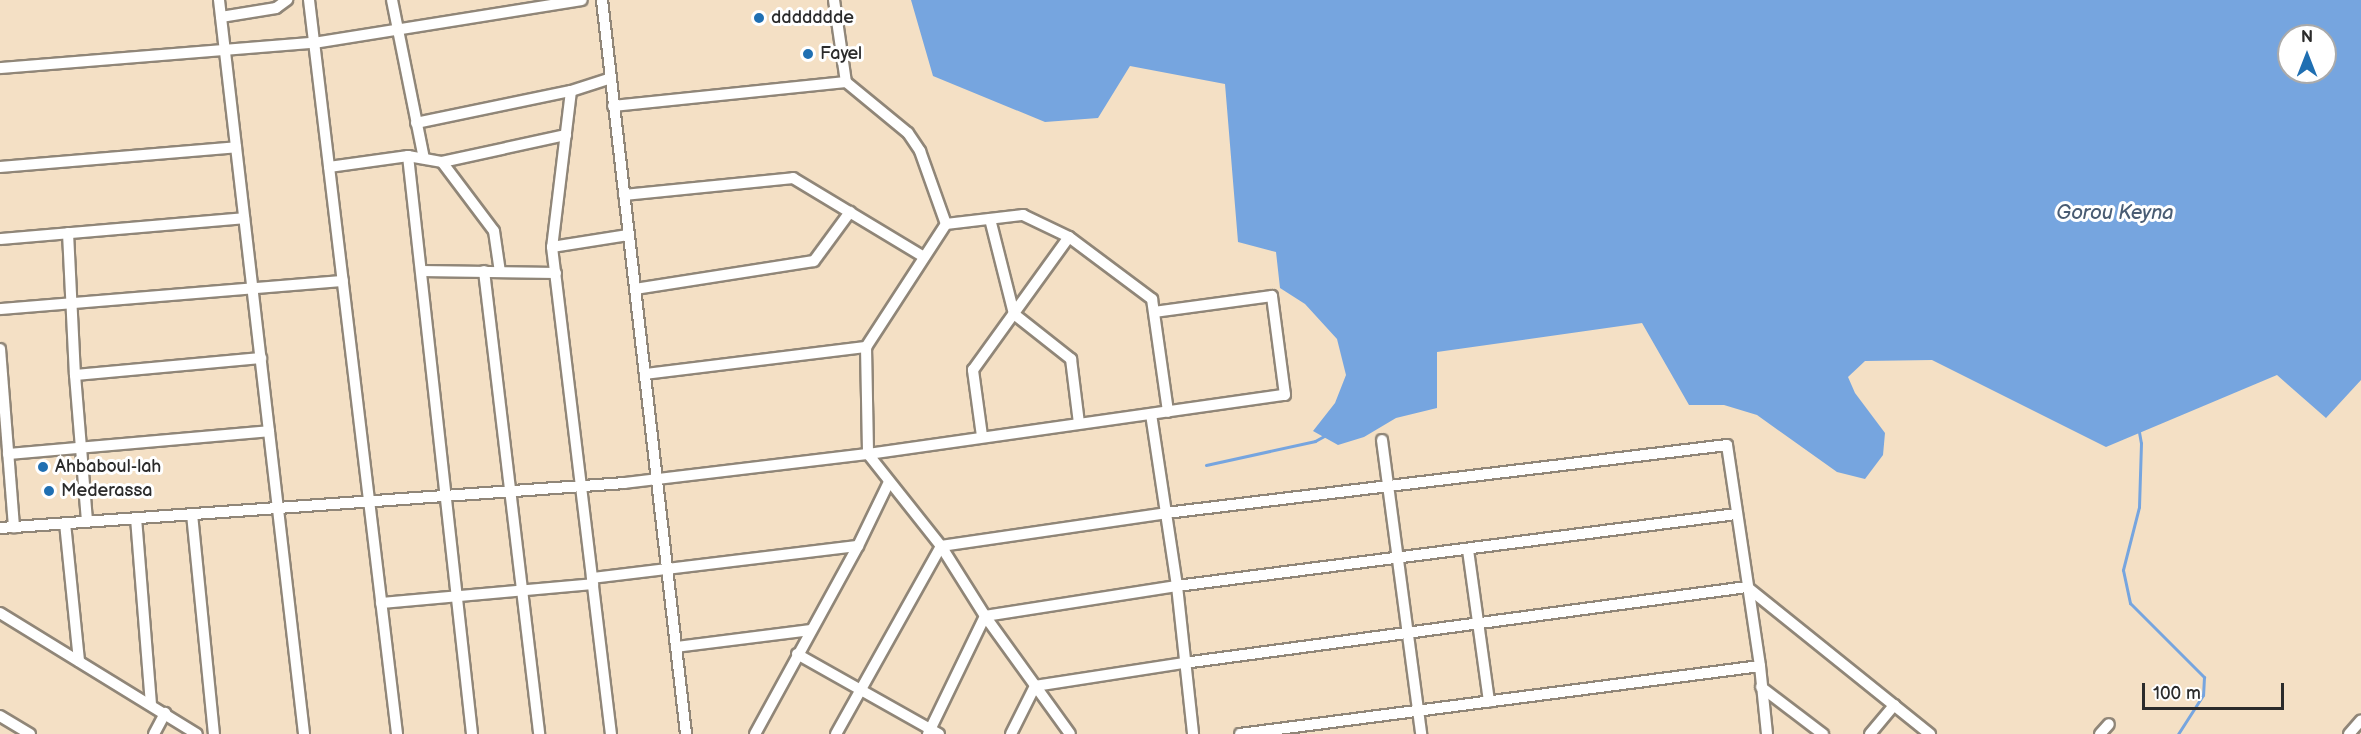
<!DOCTYPE html>
<html>
<head>
<meta charset="utf-8">
<style>
	body { margin:0 }
	#map { position:relative; width:2361px; height:734px; overflow:hidden; background:#f4e0c5; font-family:"Balsamiq Sans",sans-serif }
	div>[style] { position:absolute }
	[style*='--x'] { left:calc(var(--x)*1px); top:calc(var(--y)*1px); width:calc(var(--w)*1px); rotate:calc(var(--a)*1deg) }
	.water>* { inset:0; background:#76a5df }
	.stream>* { height:3px; margin:-1.5px; padding:0 1.5px; transform-origin:1.5px; border-radius:1.5px; background:#76a5df }
	.roads { filter:drop-shadow(2px 0 #908678) drop-shadow(-2px 0 #908678) drop-shadow(0 2px #908678) drop-shadow(0 -2px #908678) }
	.minor>* { height:10px; margin:-5px; padding:0 5px; transform-origin:5px; border-radius:5px; background:#fff }
	.dots>* { width:16px; height:16px; translate:-50% -50%; box-sizing:border-box; border:3px solid #fff; border-radius:50% }
	span { translate:-50% -50%; white-space:nowrap; text-align:center; line-height:1.15; -webkit-text-stroke:6px #fff; paint-order:stroke }
	.poi-label { font-size:18px; color:#2b2b2b }
	.left { translate:0 -50%; text-align:left }
	.water-label { font-size:20px; color:#495c73; font-style:italic }
	.north { position:absolute; left:2277px; top:24px; width:60px; height:60px; box-sizing:border-box; background:#fff; border:2px solid #aaa; border-radius:50%; rotate:0deg; font-size:16px; font-weight:700; line-height:24px; text-align:center; color:#2b2b2b }
	.north::after { content:''; display:block; margin:auto; width:21px; height:27px; background:#1f6fb2; clip-path:polygon(50% 0,100% 100%,50% 72%,0 100%) }
	.scale { position:absolute; left:2142px; top:683px; width:142px; height:27px; box-sizing:border-box; border:3px solid #2b2b2b; border-top:0; padding-left:8px; font-size:18px; line-height:21px; white-space:nowrap; color:#2b2b2b; -webkit-text-stroke:4px #fff; paint-order:stroke }
</style>
</head>
<body>
<div id="map">
	<div class="water">
		<i style="clip-path:polygon(evenodd,911px 0,2361px 0,2361px 380px,2326px 418px,2277px 375px,2106px 447px,1932px 360px,1865px 361px,1848px 377px,1855px 393px,1885px 433px,1883px 455px,1865px 479px,1837px 472px,1757px 415px,1724px 405px,1689px 405px,1642px 323px,1437px 352px,1437px 408px,1396px 418px,1364px 437px,1338px 445px,1313px 431px,1335px 403px,1346px 375px,1337px 339px,1305px 304px,1280px 288px,1276px 252px,1238px 242px,1225px 84px,1130px 66px,1098px 118px,1045px 122px,933px 76px,911px 0,2289px 36px,2325px 36px,2325px 72px,2289px 72px,2289px 36px)"></i>
	</div>
	<div class="stream">
		<i style="--x:2139;--y:432;--w:11;--a:80"></i>
		<i style="--x:2141;--y:443;--w:64;--a:91.8"></i>
		<i style="--x:2139;--y:507;--w:65;--a:104.3"></i>
		<i style="--x:2123;--y:570;--w:34;--a:78"></i>
		<i style="--x:2130;--y:603;--w:105;--a:45"></i>
		<i style="--x:2204;--y:677;--w:18;--a:93"></i>
		<i style="--x:2203;--y:695;--w:46;--a:122.7"></i>
		<i style="--x:1206;--y:465;--w:112;--a:-12.4"></i>
		<i style="--x:1315;--y:441;--w:13;--a:-29"></i>
	</div>
	<div class="roads">
		<div class="minor">
			<i style="--x:219;--y:0;--w:739;--a:83.39"></i>
			<i style="--x:309;--y:0;--w:739;--a:83.16"></i>
			<i style="--x:392;--y:0;--w:161;--a:78.6"></i>
			<i style="--x:602;--y:0;--w:739;--a:83.47"></i>
			<i style="--x:834;--y:0;--w:83;--a:81.7"></i>
			<i style="--x:846;--y:82;--w:80;--a:39.4"></i>
			<i style="--x:908;--y:133;--w:22;--a:56"></i>
			<i style="--x:920;--y:151;--w:77;--a:70.4"></i>
			<i style="--x:221;--y:17;--w:56;--a:-9.3"></i>
			<i style="--x:276;--y:8;--w:14;--a:-36"></i>
			<i style="--x:0;--y:68;--w:315;--a:-4.6"></i>
			<i style="--x:314;--y:43;--w:271;--a:-9.1"></i>
			<i style="--x:571;--y:91;--w:157;--a:96.9"></i>
			<i style="--x:552;--y:247;--w:491;--a:83.1"></i>
			<i style="--x:613;--y:106;--w:234;--a:-5.9"></i>
			<i style="--x:416;--y:123;--w:158;--a:-11.7"></i>
			<i style="--x:571;--y:91;--w:40;--a:-18"></i>
			<i style="--x:408;--y:156;--w:582;--a:83.68"></i>
			<i style="--x:442;--y:162;--w:86;--a:53"></i>
			<i style="--x:494;--y:231;--w:41;--a:81.7"></i>
			<i style="--x:0;--y:167;--w:237;--a:-4.8"></i>
			<i style="--x:329;--y:167;--w:80;--a:-7.9"></i>
			<i style="--x:408;--y:156;--w:35;--a:10"></i>
			<i style="--x:442;--y:162;--w:127;--a:-12.3"></i>
			<i style="--x:624;--y:195;--w:170;--a:-5.7"></i>
			<i style="--x:793;--y:178;--w:153;--a:31.1"></i>
			<i style="--x:990;--y:219;--w:98;--a:75.8"></i>
			<i style="--x:1014;--y:314;--w:73;--a:38.3"></i>
			<i style="--x:1071;--y:359;--w:64;--a:82.9"></i>
			<i style="--x:946;--y:224;--w:147;--a:123"></i>
			<i style="--x:866;--y:347;--w:107;--a:88.9"></i>
			<i style="--x:868;--y:454;--w:117;--a:51.6"></i>
			<i style="--x:941;--y:546;--w:83;--a:57.8"></i>
			<i style="--x:985;--y:616;--w:145;--a:54.2"></i>
			<i style="--x:946;--y:224;--w:78;--a:-6.7"></i>
			<i style="--x:1023;--y:215;--w:51;--a:25.6"></i>
			<i style="--x:68;--y:233;--w:142;--a:87.2"></i>
			<i style="--x:75;--y:375;--w:147;--a:85.3"></i>
			<i style="--x:0;--y:239;--w:245;--a:-4.9"></i>
			<i style="--x:552;--y:247;--w:77;--a:-9"></i>
			<i style="--x:421;--y:271;--w:135;--a:0.8"></i>
			<i style="--x:484;--y:271;--w:466;--a:83.2"></i>
			<i style="--x:635;--y:289;--w:181;--a:-8.9"></i>
			<i style="--x:814;--y:261;--w:61;--a:-53.7"></i>
			<i style="--x:0;--y:309;--w:344;--a:-4.7"></i>
			<i style="--x:0;--y:349;--w:179;--a:85.5"></i>
			<i style="--x:645;--y:374;--w:223;--a:-7"></i>
			<i style="--x:75;--y:375;--w:187;--a:-5.2"></i>
			<i style="--x:1151;--y:414;--w:174;--a:81.4"></i>
			<i style="--x:1177;--y:586;--w:149;--a:83.8"></i>
			<i style="--x:982;--y:436;--w:67;--a:-97.8"></i>
			<i style="--x:973;--y:370;--w:164;--a:-54.2"></i>
			<i style="--x:1069;--y:237;--w:104;--a:36.8"></i>
			<i style="--x:1152;--y:299;--w:114;--a:81.9"></i>
			<i style="--x:1382;--y:440;--w:297;--a:82.4"></i>
			<i style="--x:8;--y:454;--w:262;--a:-5"></i>
			<i style="--x:192;--y:514;--w:221;--a:84.3"></i>
			<i style="--x:136;--y:518;--w:187;--a:85.4"></i>
			<i style="--x:65;--y:523;--w:139;--a:84.2"></i>
			<i style="--x:0;--y:528;--w:626;--a:-4.12"></i>
			<i style="--x:624;--y:483;--w:246;--a:-6.8"></i>
			<i style="--x:868;--y:454;--w:421;--a:-8.1"></i>
			<i style="--x:1285;--y:395;--w:100;--a:-97.5"></i>
			<i style="--x:1272;--y:296;--w:119;--a:172.3"></i>
			<i style="--x:1468;--y:550;--w:153;--a:82.1"></i>
			<i style="--x:592;--y:578;--w:268;--a:-6.9"></i>
			<i style="--x:381;--y:603;--w:213;--a:-5.1"></i>
			<i style="--x:0;--y:613;--w:231;--a:31.6"></i>
			<i style="--x:676;--y:647;--w:135;--a:-7.2"></i>
			<i style="--x:797;--y:654;--w:163;--a:29.4"></i>
			<i style="--x:1761;--y:687;--w:78;--a:37.2"></i>
			<i style="--x:0;--y:716;--w:35;--a:31"></i>
			<i style="--x:154;--y:734;--w:24;--a:-62"></i>
			<i style="--x:755;--y:734;--w:214;--a:-61.3"></i>
			<i style="--x:858;--y:546;--w:71;--a:-64.2"></i>
			<i style="--x:836;--y:734;--w:215;--a:-60.8"></i>
			<i style="--x:941;--y:546;--w:227;--a:-8.3"></i>
			<i style="--x:1166;--y:513;--w:565;--a:-6.91"></i>
			<i style="--x:1727;--y:445;--w:223;--a:81.5"></i>
			<i style="--x:1760;--y:666;--w:68;--a:84.1"></i>
			<i style="--x:928;--y:734;--w:131;--a:-64.2"></i>
			<i style="--x:985;--y:616;--w:194;--a:-8.9"></i>
			<i style="--x:1177;--y:586;--w:564;--a:-7.34"></i>
			<i style="--x:1011;--y:734;--w:54;--a:-63.4"></i>
			<i style="--x:1035;--y:686;--w:151;--a:-8.8"></i>
			<i style="--x:1184;--y:663;--w:568;--a:-7.69"></i>
			<i style="--x:1747;--y:587;--w:235;--a:38.8"></i>
			<i style="--x:1240;--y:734;--w:524;--a:-7.45"></i>
			<i style="--x:1870;--y:734;--w:38;--a:-50"></i>
			<i style="--x:2100;--y:734;--w:13;--a:-48"></i>
			<i style="--x:2349;--y:734;--w:18;--a:-49"></i>
		</div>
	</div>
	<div class="dots">
		<i style="left:759px;top:18px;background:#1f6fb2"></i>
		<i style="left:808px;top:54px;background:#1f6fb2"></i>
		<i style="left:43px;top:467px;background:#1f6fb2"></i>
		<i style="left:49px;top:491px;background:#1f6fb2"></i>
	</div>
	<div class="poi-label">
		<span class="left" style="left:771px;top:18px">ddddddde</span>
		<span class="left" style="left:820px;top:54px">Fayel</span>
		<span class="left" style="left:55px;top:467px">Ahbaboul-lah</span>
		<span class="left" style="left:61px;top:491px">Mederassa</span>
	</div>
	<div class="water-label">
		<span style="left:2115px;top:213px">Gorou Keyna</span>
	</div>
	<div class="north">N</div>
	<div class="scale">100 m</div>
</div>
</body>
</html>
